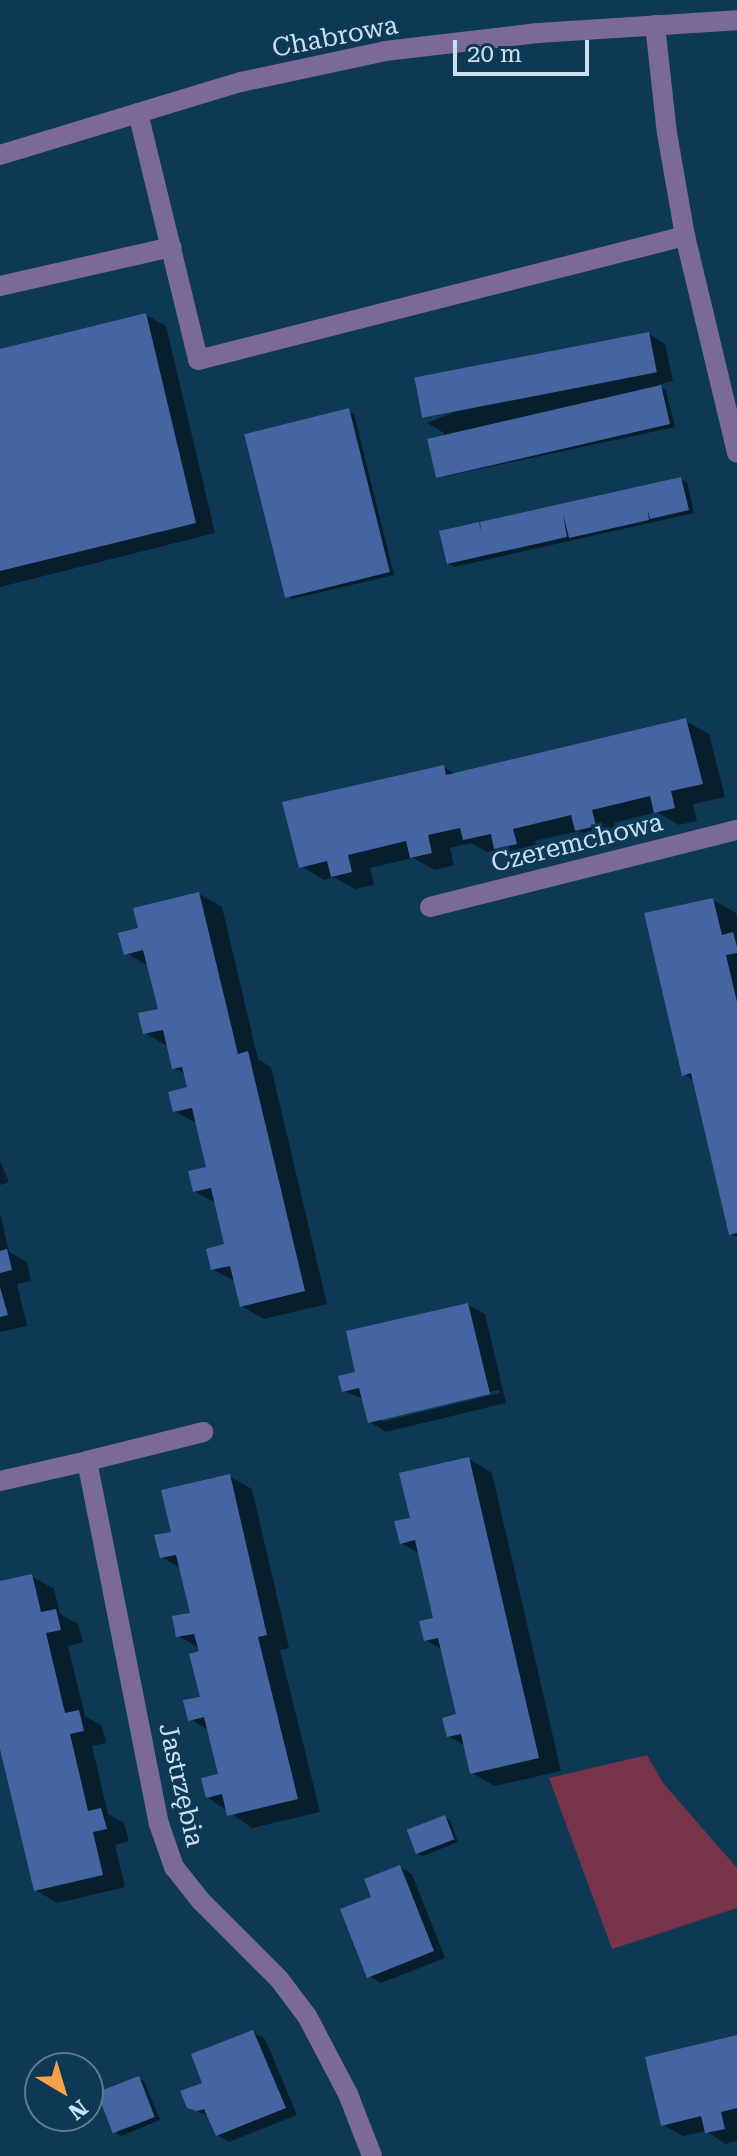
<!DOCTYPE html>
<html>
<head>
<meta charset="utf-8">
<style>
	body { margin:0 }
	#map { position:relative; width:737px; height:2156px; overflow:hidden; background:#0e3954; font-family:"Roboto Serif",serif }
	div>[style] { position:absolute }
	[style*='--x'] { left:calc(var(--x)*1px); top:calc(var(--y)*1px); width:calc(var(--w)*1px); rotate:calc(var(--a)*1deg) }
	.green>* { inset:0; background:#773349 }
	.shadow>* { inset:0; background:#0007 }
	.building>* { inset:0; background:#4465a1; transform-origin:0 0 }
	.minor>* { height:20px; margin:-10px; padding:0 10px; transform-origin:10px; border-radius:10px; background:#7b6998 }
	span { translate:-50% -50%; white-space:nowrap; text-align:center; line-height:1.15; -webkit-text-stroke:7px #0e3954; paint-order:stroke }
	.street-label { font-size:26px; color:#cae0f1 }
	.north { position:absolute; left:24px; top:2052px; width:80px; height:80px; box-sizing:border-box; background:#0e3954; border:2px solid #597c93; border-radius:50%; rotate:142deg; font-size:22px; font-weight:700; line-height:32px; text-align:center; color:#cae0f1 }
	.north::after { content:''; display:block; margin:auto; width:28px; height:36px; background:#f9a04c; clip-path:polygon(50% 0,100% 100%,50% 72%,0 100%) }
	.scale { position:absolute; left:453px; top:40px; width:136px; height:36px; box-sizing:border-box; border:4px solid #cae0f1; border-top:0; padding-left:10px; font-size:24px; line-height:28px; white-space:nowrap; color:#cae0f1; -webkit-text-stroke:6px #0e3954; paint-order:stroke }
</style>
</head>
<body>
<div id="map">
	<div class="green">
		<i style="clip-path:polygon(647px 1755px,663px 1783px,737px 1868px,737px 1908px,612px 1949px,549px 1778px)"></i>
	</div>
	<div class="shadow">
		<i style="clip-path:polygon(146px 315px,166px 326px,215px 533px,0 587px,0 351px)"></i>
		<i style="clip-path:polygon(649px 334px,665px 344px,673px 381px,657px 385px,666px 390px,675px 427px,443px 477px,437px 473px,444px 433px,427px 423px)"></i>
		<i style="clip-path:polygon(348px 410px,354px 414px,394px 575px,292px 599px,286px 596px)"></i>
		<i style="clip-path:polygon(681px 479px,687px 482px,694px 513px,454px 567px,448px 563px,441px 533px)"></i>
		<i style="clip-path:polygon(686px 721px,709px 734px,725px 797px,693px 804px,697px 821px,679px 825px,657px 812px,614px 823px,618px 839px,600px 843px,579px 831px,535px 841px,539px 857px,519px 861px,499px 850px,487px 852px,471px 843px,450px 848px,454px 865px,435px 870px,413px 858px,370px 868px,374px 885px,355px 889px,334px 877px,324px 880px,301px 866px,443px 767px,456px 774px)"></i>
		<i style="clip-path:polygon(199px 894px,222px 907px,258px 1059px,271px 1067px,327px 1304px,264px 1319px,241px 1306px,236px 1282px,212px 1269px,227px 1246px,217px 1204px,194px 1191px,208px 1168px,198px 1124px,174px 1111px,189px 1088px,186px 1075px,173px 1067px,169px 1047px,145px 1033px,160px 1010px,150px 967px,126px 953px,141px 930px)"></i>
		<i style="clip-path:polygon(713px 900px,736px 913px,737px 918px,737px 1237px,731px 1234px,695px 1081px,683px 1074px)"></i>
		<i style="clip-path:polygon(0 1161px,9px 1182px,0 1185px)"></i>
		<i style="clip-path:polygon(0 1213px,9px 1252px,27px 1262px,31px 1281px,17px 1284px,27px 1326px,0 1332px)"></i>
		<i style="clip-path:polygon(evenodd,468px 1305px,485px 1314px,506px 1403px,386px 1432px,370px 1422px,364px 1399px,343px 1391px,358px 1373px,468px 1305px,499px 1390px,500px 1393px,381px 1422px,381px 1418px,499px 1390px)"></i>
		<i style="clip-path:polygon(469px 1459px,492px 1473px,561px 1771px,495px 1786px,472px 1773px,466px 1746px,448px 1736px,459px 1716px,443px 1650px,426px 1640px,436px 1619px,420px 1554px,401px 1543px,412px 1519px)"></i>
		<i style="clip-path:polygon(229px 1476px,252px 1489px,289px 1648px,280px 1650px,320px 1812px,252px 1828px,207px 1797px,220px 1776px,210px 1731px,190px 1719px,202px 1698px,201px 1653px,200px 1648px,178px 1636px,192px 1615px,182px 1569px,161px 1557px,174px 1533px)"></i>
		<i style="clip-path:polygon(31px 1576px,54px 1589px,60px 1614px,78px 1624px,83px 1642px,68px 1646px,85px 1716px,102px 1726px,106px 1743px,92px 1746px,108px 1814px,124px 1823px,129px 1841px,115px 1845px,125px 1887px,58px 1903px,35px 1890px,0 1741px,0 1583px)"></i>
		<i style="clip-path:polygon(444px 1817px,450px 1820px,458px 1842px,423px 1856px,417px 1853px)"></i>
		<i style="clip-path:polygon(400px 1867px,412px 1874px,445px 1958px,381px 1983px,369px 1976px,373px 1898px)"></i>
		<i style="clip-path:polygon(252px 2032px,265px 2039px,297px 2115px,229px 2142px,217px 2135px,210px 2117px,188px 2107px)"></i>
		<i style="clip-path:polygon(737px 2037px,737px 2141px,726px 2144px,706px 2131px,683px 2136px,663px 2125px)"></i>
		<i style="clip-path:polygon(138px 2078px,144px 2081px,160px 2120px,121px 2136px,115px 2132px)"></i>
	</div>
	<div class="building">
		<i style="clip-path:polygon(146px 313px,196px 523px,0 571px,0 349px)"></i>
		<i style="left:649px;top:332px;width:41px;height:239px;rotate:79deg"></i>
		<i style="left:661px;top:385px;width:40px;height:240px;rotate:77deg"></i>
		<i style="left:349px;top:408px;width:169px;height:108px;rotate:76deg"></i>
		<i style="clip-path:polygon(681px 477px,689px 510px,650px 519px,648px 511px,649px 520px,569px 538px,563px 513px,567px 537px,447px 564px,439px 531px,479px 522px,481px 531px,480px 522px)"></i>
		<i style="clip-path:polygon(686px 718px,703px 784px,671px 791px,675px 808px,654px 813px,650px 796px,592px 810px,596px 826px,575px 831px,571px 815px,513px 829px,517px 844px,494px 849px,491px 834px,463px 840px,460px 828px,428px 835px,432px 853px,410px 858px,406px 841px,348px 855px,352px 872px,331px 877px,327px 861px,299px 868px,282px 802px,444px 765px,446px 775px)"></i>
		<i style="clip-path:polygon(199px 892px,238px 1054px,248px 1051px,305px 1291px,240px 1307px,230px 1266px,211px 1270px,206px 1249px,224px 1244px,211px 1188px,193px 1192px,188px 1171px,206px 1167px,192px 1108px,173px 1112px,168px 1092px,187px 1087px,182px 1067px,172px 1069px,163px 1030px,143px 1034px,138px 1013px,158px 1009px,143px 950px,124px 955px,118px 933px,138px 928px,133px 908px)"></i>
		<i style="clip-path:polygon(713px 898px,722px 935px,733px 932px,737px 947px,737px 953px,726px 955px,737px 1002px,737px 1233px,729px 1235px,691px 1073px,682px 1076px,644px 913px)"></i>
		<i style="clip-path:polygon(7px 1249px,12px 1270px,0 1273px,0 1251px)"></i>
		<i style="clip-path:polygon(0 1287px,8px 1315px,0 1317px)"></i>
		<i style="clip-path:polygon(468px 1303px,490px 1394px,368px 1423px,359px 1388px,342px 1392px,338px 1376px,355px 1372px,346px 1331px)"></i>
		<i style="clip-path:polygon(469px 1457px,539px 1758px,470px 1774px,461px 1734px,447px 1737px,442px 1718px,456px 1714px,438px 1638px,424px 1641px,419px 1621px,433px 1618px,415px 1540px,400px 1544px,394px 1521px,410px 1518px,399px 1473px)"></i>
		<i style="clip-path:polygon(230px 1474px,267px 1635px,258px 1637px,298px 1799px,227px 1816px,222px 1794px,206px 1798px,201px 1778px,218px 1774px,204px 1717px,188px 1721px,183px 1700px,200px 1697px,189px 1654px,199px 1651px,194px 1634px,176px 1637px,172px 1616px,190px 1613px,176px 1555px,160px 1558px,154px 1535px,171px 1532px,161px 1490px)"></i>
		<i style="clip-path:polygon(32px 1574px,41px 1612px,56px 1609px,61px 1630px,46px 1633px,65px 1713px,79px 1710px,84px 1731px,70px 1734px,88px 1811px,101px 1808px,107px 1829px,93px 1832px,103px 1875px,34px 1891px,0 1749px,0 1581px)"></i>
		<i style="left:445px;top:1815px;width:26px;height:41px;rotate:69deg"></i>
		<i style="clip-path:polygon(400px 1865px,434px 1951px,367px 1978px,340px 1909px,371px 1897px,364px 1879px)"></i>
		<i style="clip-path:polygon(253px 2030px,286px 2108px,216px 2136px,204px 2109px,197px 2111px,187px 2108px,180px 2091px,202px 2083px,191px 2054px)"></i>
		<i style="clip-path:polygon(737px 2035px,737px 2108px,721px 2112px,725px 2129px,705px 2133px,701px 2116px,661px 2126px,645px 2057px)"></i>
		<i style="left:139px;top:2076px;width:44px;height:45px;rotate:69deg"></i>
	</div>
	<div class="minor">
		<i style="--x:655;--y:25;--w:109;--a:83.7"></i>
		<i style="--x:667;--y:133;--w:105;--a:80.1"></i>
		<i style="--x:685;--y:236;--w:223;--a:76.5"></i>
		<i style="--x:138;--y:113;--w:254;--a:76.3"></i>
		<i style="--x:198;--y:360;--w:503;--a:-14.29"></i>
		<i style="--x:0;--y:155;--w:252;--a:-16.9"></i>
		<i style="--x:241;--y:82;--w:147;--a:-12.1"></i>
		<i style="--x:385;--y:51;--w:154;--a:-6.7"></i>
		<i style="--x:538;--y:33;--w:199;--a:-3.7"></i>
		<i style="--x:0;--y:286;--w:176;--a:-12.8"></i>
		<i style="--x:430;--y:907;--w:317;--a:-14.1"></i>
		<i style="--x:87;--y:1461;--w:120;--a:-14"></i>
		<i style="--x:0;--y:1481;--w:89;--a:-12.9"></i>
		<i style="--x:87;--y:1461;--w:370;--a:78.8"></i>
		<i style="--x:159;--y:1824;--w:46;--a:70.8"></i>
		<i style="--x:174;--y:1867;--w:43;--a:51.5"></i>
		<i style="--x:201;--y:1901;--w:110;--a:45"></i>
		<i style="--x:279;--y:1979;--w:46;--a:52.9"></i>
		<i style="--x:307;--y:2016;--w:88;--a:62.3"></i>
		<i style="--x:348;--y:2094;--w:66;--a:68.8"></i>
	</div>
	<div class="street-label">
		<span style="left:335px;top:37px;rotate:-11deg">Chabrowa</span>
		<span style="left:577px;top:843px;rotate:-14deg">Czeremchowa</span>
		<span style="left:181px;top:1785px;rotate:77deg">Jastrzębia</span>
	</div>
	<div class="north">N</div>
	<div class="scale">20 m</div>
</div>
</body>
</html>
